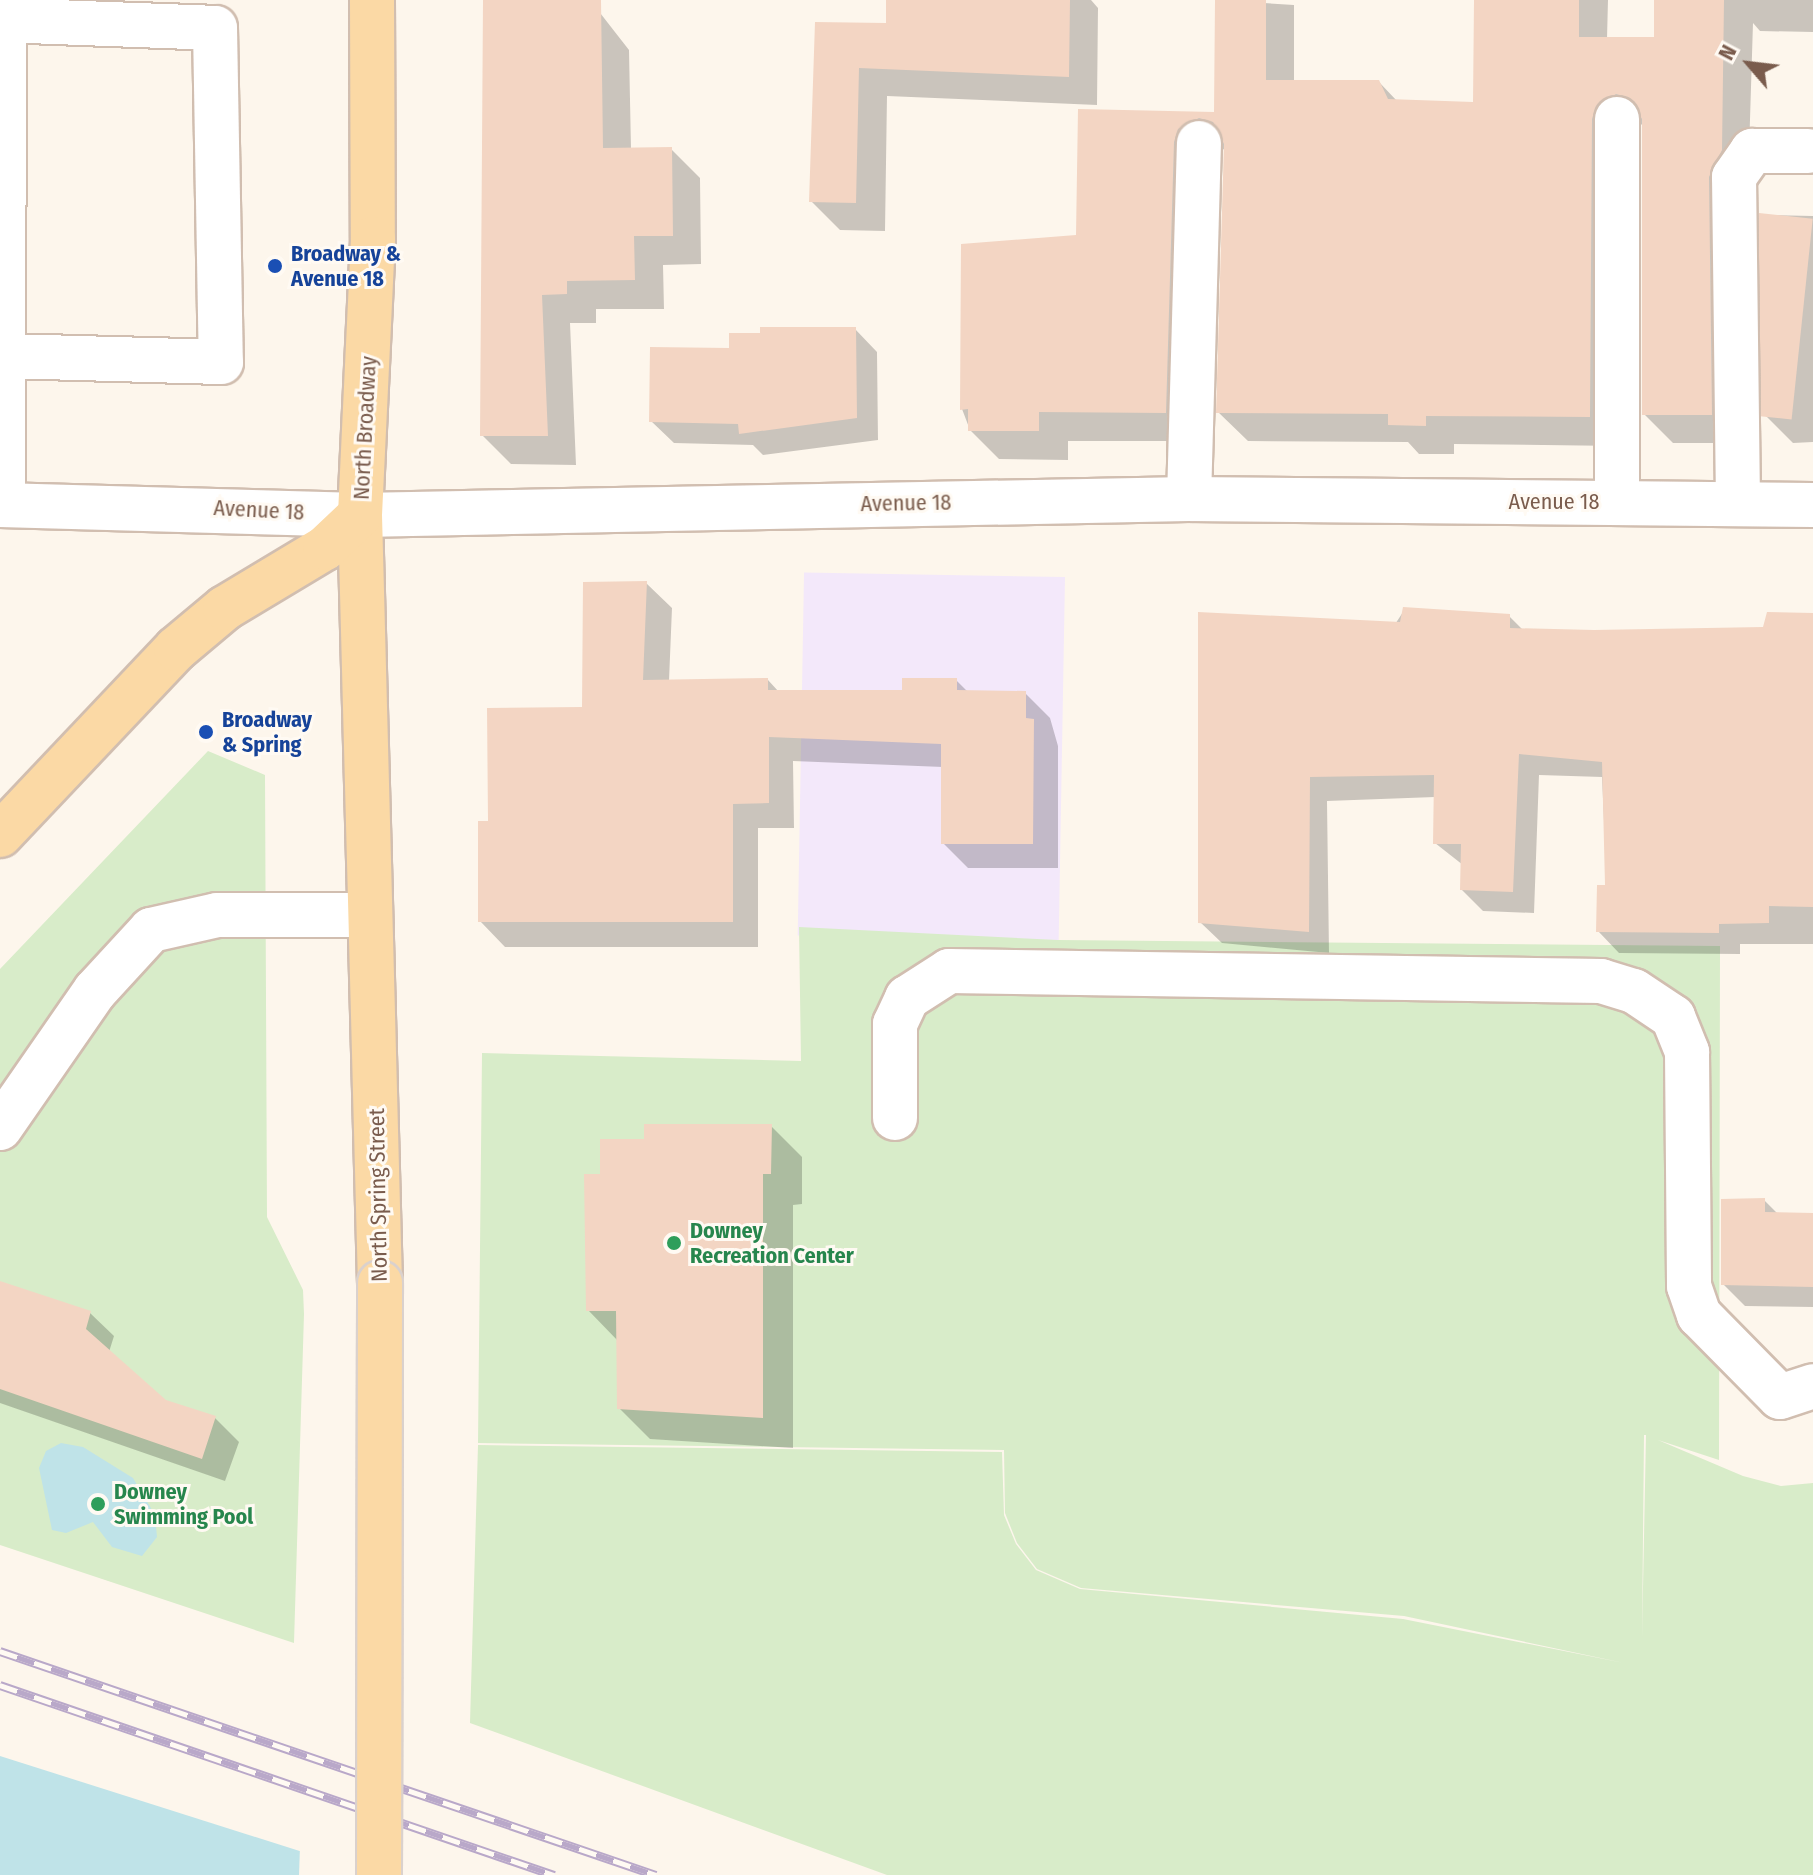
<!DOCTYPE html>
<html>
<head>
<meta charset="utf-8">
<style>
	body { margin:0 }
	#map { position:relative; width:1813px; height:1875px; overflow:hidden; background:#fdf6ec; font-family:"Fira Sans Condensed",sans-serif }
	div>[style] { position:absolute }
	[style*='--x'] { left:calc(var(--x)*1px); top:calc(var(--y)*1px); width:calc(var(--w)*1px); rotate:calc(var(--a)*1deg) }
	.education>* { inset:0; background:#f3e8fa; transform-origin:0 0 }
	.green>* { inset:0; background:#d8ecc9 }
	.water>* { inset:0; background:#bfe3e8 }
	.pier>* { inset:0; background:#fdf6ec }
	.shadow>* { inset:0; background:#0003 }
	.building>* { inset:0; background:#f3d5c3; transform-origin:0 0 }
	.roads { filter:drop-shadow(2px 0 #d1beb0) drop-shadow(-2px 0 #d1beb0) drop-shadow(0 2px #d1beb0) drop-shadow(0 -2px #d1beb0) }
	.minor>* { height:44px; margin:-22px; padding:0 22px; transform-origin:22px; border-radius:22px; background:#fff }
	.major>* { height:44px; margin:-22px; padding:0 22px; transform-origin:22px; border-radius:22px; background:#fbd9a5 }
	.rail>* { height:9px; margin-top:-4.5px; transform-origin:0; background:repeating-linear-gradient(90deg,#fffaf3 0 18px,#b9a8c9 0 36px); box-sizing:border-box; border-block:2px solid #b9a8c9 }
	.bridges { filter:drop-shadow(2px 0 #dad1cd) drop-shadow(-2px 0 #dad1cd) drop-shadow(0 2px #dad1cd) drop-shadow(0 -2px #dad1cd) }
	.major-bridge>* { height:44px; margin:-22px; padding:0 22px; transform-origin:22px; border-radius:22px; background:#fbd9a5 }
	.dots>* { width:22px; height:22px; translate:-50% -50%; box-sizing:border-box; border:4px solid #fffaf3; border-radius:50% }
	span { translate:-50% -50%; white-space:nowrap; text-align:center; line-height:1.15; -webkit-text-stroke:6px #fffaf3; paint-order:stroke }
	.transit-label { font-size:22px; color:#164399; font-weight:700 }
	.left { translate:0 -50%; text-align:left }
	.street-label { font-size:22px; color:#7a5c4d }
	.leisure-label { font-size:22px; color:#27864d; font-weight:700 }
	.north { position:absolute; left:1709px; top:24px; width:80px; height:80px; -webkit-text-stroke:6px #fffaf3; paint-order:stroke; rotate:298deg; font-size:22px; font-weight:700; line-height:32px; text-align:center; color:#7a5c4d }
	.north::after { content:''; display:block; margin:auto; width:28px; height:36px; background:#7a5c4d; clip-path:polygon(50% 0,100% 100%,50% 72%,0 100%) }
</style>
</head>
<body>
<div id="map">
	<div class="education">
		<i style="left:1065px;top:577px;width:363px;height:261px;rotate:91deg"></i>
	</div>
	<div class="green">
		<i style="clip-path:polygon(208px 751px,265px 775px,267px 1217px,303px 1290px,304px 1314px,294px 1643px,0 1545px,0 969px)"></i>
		<i style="clip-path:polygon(evenodd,799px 927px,1058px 940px,1720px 946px,1719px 1460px,1658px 1440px,1743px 1476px,1781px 1486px,1813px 1483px,1813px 1875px,887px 1875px,470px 1723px,478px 1445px,1002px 1452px,1004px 1515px,1016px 1544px,1036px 1570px,1080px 1589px,1403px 1619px,1624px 1663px,1404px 1616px,1081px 1588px,1037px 1569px,1017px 1543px,1005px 1513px,1004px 1450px,478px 1443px,482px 1053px,801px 1061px,799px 927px,1644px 1435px,1646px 1435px,1642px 1638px,1644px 1435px)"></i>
	</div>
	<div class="water">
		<i style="clip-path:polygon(61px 1443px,83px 1447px,133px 1478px,155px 1515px,157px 1537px,142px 1556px,112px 1547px,93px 1522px,66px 1533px,52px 1530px,39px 1468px,46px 1451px)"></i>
		<i style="clip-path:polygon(0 1756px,375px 1875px,0 1875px)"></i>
	</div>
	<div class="pier">
		<i style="clip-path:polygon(300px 1847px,377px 1871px,379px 1875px,299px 1875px)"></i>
	</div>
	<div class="shadow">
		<i style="clip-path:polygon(485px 0,590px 0,629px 50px,631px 149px,671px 149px,700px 178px,701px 264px,663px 265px,664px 309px,596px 309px,596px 323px,570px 323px,576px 465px,511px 464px,482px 435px)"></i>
		<i style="clip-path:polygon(888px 0,1091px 0,1098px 8px,1097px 105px,887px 96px,885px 231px,840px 230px,811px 201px,817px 24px,888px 25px)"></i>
		<i style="clip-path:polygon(1217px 0,1294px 5px,1294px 82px,1379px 82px,1397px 101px,1475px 104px,1476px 0,1608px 0,1607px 39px,1656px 39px,1656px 0,1813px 0,1813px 32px,1760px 31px,1753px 23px,1740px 443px,1673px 443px,1644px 414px,1644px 123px,1624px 135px,1619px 446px,1454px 444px,1454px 454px,1419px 454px,1408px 442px,1248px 441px,1218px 412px,1226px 148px,1207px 158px,1195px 441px,1068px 441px,1068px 460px,999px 459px,970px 430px,962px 409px,1078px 237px,1080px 111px,1216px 114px)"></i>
		<i style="clip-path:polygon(1761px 215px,1813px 216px,1813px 442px,1793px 443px,1764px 414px)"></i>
		<i style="clip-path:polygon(855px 329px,877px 352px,878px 440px,763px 455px,753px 445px,674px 443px,651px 421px,731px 350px,762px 335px)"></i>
		<i style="clip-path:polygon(646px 583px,672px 608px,669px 681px,768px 680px,779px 692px,904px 692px,956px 680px,968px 692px,1025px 693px,1050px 718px,1058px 746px,1058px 868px,968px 868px,943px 843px,943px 767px,793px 761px,794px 828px,758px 828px,758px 947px,505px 947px,480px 921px,490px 823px,584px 709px)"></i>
		<i style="clip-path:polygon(1405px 609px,1509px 616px,1523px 630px,1594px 632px,1764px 629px,1813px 617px,1813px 944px,1740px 944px,1740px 954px,1619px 953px,1598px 931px,1607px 887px,1602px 777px,1539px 775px,1534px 913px,1483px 911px,1462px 890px,1463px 865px,1435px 843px,1435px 797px,1327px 801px,1329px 953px,1222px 943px,1200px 922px)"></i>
		<i style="clip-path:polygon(771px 1126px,802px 1157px,802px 1204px,793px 1205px,793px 1448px,650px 1439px,619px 1408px,618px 1341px,588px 1310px,601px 1176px,646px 1141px)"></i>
		<i style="clip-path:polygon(1764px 1200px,1778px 1214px,1813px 1215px,1813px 1307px,1745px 1306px,1723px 1284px)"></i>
		<i style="clip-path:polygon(0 1285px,90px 1313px,114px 1336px,109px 1352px,165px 1401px,215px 1418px,239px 1442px,225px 1481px,0 1403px)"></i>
	</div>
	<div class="building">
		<i style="clip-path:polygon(483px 0,601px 0,603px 148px,672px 147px,673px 236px,634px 236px,635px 280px,567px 281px,567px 294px,542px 295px,548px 436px,480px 436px)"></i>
		<i style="clip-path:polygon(886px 0,1070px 0,1069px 77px,859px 68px,856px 203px,809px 202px,815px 22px,886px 23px)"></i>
		<i style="clip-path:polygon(1215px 0,1266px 0,1266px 80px,1379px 80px,1388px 99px,1473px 102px,1474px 0,1579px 0,1579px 37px,1654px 37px,1654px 0,1724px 0,1722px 150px,1709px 177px,1712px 415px,1642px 415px,1642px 119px,1630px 98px,1616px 94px,1596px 106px,1592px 119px,1590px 417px,1426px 416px,1426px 426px,1388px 425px,1388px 414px,1216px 413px,1224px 144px,1213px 122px,1199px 118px,1178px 129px,1174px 142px,1166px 413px,1039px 412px,1039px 431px,968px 431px,968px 409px,960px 410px,961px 244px,1076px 235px,1078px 109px,1214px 112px)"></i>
		<i style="left:1759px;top:213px;width:54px;height:202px;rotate:6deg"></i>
		<i style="clip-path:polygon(760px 327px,856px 327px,857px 418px,739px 434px,738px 424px,649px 422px,650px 347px,729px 348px,729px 333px,760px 333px)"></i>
		<i style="clip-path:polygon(647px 581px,643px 680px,768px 678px,768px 690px,902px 690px,902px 678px,957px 678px,957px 690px,1026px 691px,1026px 718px,1034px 719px,1033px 844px,941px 844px,941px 744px,769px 737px,769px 803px,733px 804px,733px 922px,478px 922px,478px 821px,488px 821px,487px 708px,582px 707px,583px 582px)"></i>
		<i style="clip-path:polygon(1403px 607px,1510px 614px,1510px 628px,1594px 630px,1763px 627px,1767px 612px,1813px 613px,1813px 907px,1769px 906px,1769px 923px,1719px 924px,1719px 933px,1596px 932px,1597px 885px,1605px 885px,1602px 762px,1519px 754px,1513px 892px,1460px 890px,1461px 844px,1433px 844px,1434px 775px,1310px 777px,1309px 932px,1198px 923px,1198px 612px,1400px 622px)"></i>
		<i style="clip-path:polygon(644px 1124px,772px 1124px,771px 1174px,763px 1174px,763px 1418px,617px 1409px,616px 1311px,586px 1311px,584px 1174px,600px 1174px,600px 1139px,644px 1139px)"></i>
		<i style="clip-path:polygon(1765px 1198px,1765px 1212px,1813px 1213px,1813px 1287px,1721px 1285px,1721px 1199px)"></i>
		<i style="clip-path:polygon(0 1281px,91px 1311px,86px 1329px,166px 1400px,216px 1416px,202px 1459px,0 1389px)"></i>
	</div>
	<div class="roads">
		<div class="minor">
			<i style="--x:0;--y:20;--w:215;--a:2.1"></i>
			<i style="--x:215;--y:28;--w:334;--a:89"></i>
			<i style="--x:221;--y:362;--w:216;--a:-178.4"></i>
			<i style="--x:1189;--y:499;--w:356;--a:-88.4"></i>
			<i style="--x:1617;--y:502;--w:383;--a:-90"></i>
			<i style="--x:1738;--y:503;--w:326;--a:-90.7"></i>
			<i style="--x:1734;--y:177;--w:32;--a:-55"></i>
			<i style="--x:1752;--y:151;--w:56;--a:0"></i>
			<i style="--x:0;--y:505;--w:360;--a:1.6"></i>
			<i style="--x:360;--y:515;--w:829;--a:-1.11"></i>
			<i style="--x:1189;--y:499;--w:624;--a:0.55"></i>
			<i style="--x:3;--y:505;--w:485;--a:-89.9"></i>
			<i style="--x:895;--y:1118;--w:94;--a:-90"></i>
			<i style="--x:895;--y:1024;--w:29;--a:-65"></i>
			<i style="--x:907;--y:998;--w:50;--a:-32.7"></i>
			<i style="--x:949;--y:971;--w:652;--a:0.88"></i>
			<i style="--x:1601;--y:981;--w:34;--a:17"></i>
			<i style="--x:1634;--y:991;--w:47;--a:33.7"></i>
			<i style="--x:1673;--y:1017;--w:38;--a:68"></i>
			<i style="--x:1687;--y:1052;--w:234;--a:89.5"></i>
			<i style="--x:1689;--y:1286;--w:31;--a:71"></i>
			<i style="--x:1699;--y:1315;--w:115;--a:45.4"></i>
			<i style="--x:1780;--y:1397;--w:35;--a:-18"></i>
			<i style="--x:0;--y:1128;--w:167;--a:-55.3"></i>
			<i style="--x:95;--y:991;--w:83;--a:-47.4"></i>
			<i style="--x:151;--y:930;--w:68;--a:-12.8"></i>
			<i style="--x:217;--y:915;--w:153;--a:0"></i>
		</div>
		<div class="major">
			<i style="--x:372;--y:0;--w:239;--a:89.8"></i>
			<i style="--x:373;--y:239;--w:276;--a:92.7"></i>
			<i style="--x:360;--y:515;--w:768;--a:88.51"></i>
			<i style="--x:0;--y:835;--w:256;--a:-46.6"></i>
			<i style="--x:176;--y:649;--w:64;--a:-39.9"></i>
			<i style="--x:225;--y:608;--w:117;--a:-31"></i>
			<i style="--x:325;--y:548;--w:48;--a:-43.3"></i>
		</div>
	</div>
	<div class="rail">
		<i style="--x:0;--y:1651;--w:693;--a:18.85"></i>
		<i style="--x:0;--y:1685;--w:586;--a:18.93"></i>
	</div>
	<div class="bridges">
		<div class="major-bridge">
			<i style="--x:379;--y:1875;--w:592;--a:-89.9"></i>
		</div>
	</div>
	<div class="dots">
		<i style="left:275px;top:266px;background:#1a4fb4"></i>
		<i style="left:206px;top:732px;background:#1a4fb4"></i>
		<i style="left:674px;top:1243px;background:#2e9e5b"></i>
		<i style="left:98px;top:1504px;background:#2e9e5b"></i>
	</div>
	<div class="transit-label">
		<span class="left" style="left:291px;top:266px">Broadway &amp;<br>Avenue 18</span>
		<span class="left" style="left:222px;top:732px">Broadway<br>&amp; Spring</span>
	</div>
	<div class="street-label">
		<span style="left:365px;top:428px;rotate:-87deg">North Broadway</span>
		<span style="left:1554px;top:502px">Avenue 18</span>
		<span style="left:906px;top:503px;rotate:-1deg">Avenue 18</span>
		<span style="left:259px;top:510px;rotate:3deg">Avenue 18</span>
		<span style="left:378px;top:1195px;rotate:-91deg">North Spring Street</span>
	</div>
	<div class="leisure-label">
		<span class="left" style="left:690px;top:1243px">Downey<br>Recreation Center</span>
		<span class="left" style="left:114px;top:1504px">Downey<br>Swimming Pool</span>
	</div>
	<div class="north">N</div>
</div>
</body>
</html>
